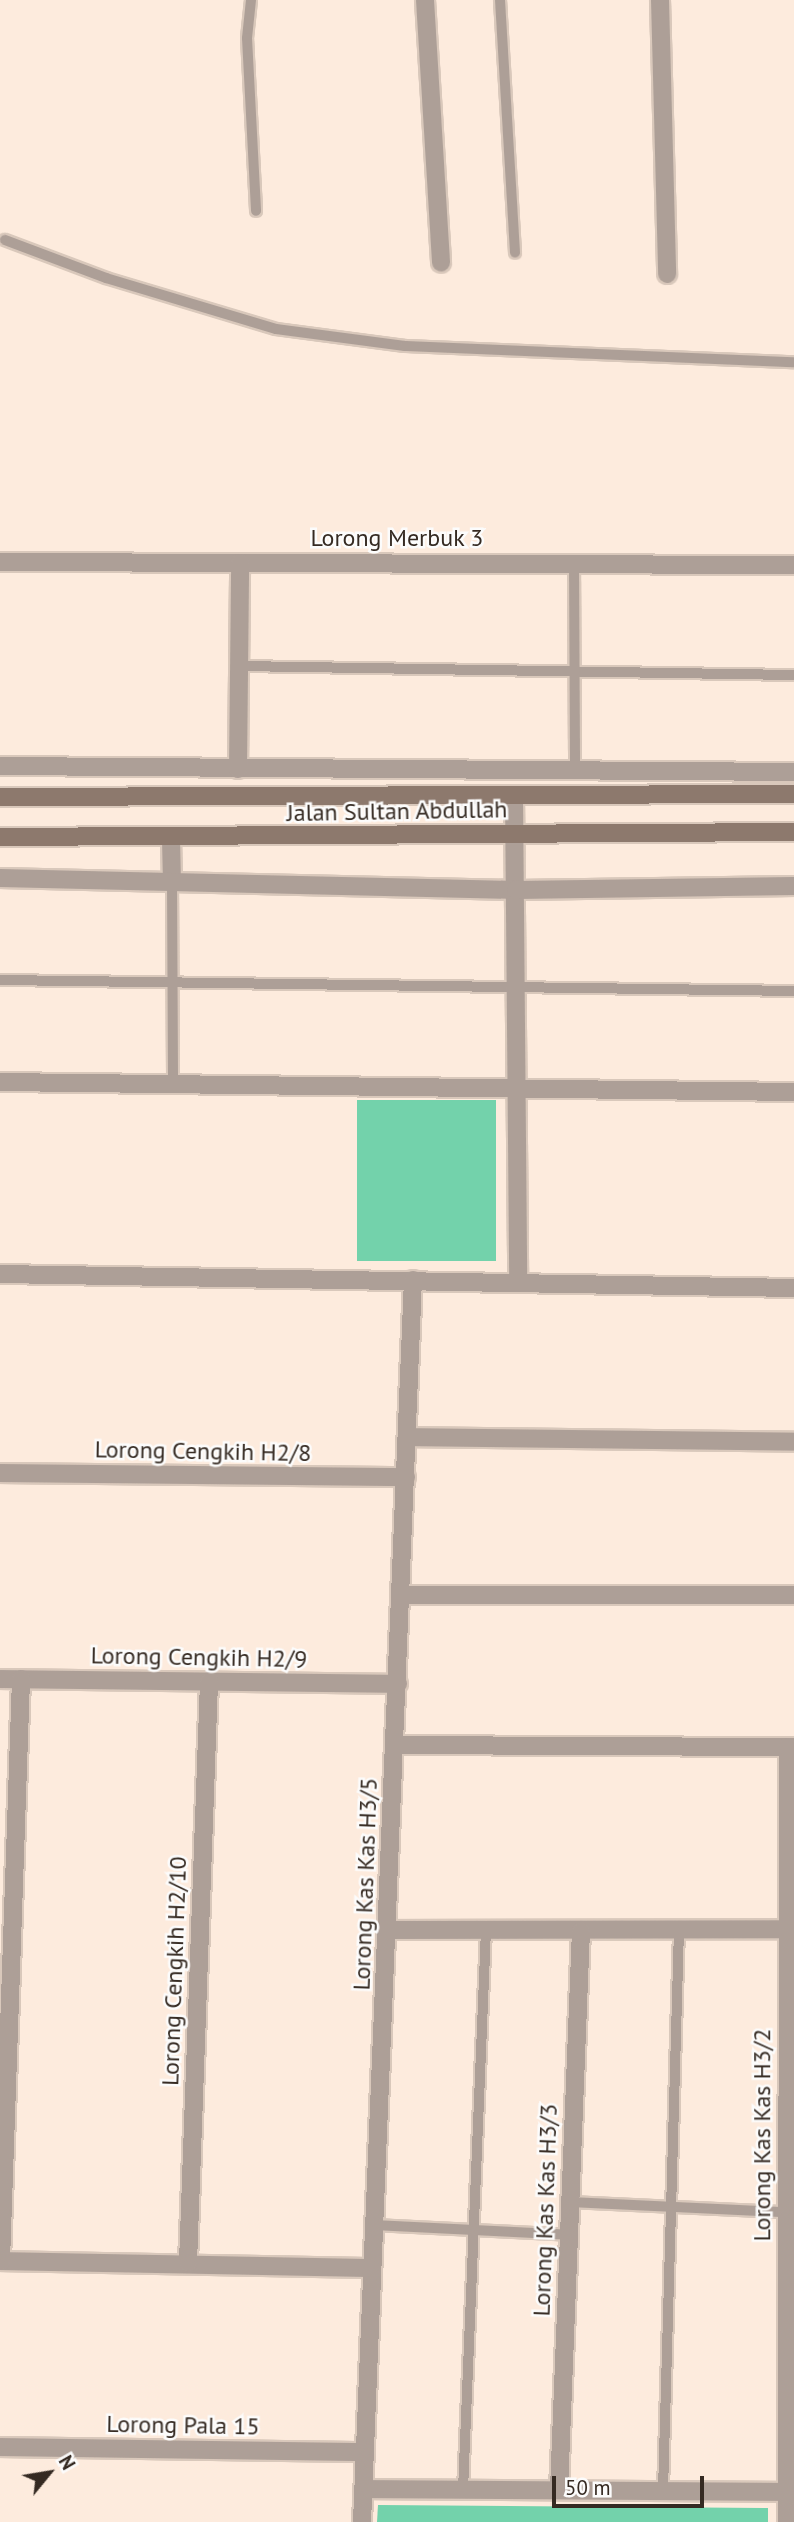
<!DOCTYPE html>
<html>
<head>
<meta charset="utf-8">
<style>
	body { margin:0 }
	#map { position:relative; width:794px; height:2522px; overflow:hidden; background:#fdebdd; font-family:"PT Sans",sans-serif }
	div>[style] { position:absolute }
	[style*='--x'] { left:calc(var(--x)*1px); top:calc(var(--y)*1px); width:calc(var(--w)*1px); rotate:calc(var(--a)*1deg) }
	.green>* { inset:0; background:#73d2ab; transform-origin:0 0 }
	.roads { filter:drop-shadow(2px 0 #d9c8bb) drop-shadow(-2px 0 #d9c8bb) drop-shadow(0 2px #d9c8bb) drop-shadow(0 -2px #d9c8bb) }
	.lane>* { height:10px; margin:-5px; padding:0 5px; transform-origin:5px; border-radius:5px; background:#ad9f97 }
	.street>* { height:18px; margin:-9px; padding:0 9px; transform-origin:9px; border-radius:9px; background:#ad9f97 }
	.secondary>* { height:18px; margin:-9px; padding:0 9px; transform-origin:9px; border-radius:9px; background:#8d796d }
	span { translate:-50% -50%; white-space:nowrap; text-align:center; line-height:1.15; -webkit-text-stroke:5px #fcfcfc; paint-order:stroke }
	.street-label { font-size:24px; color:#352a22 }
	.north { position:absolute; left:14px; top:2438px; width:70px; height:70px; -webkit-text-stroke:5px #fcfcfc; paint-order:stroke; rotate:60deg; font-size:19px; font-weight:700; line-height:28px; text-align:center; color:#352a22 }
	.north::after { content:''; display:block; margin:auto; width:24px; height:32px; background:#352a22; clip-path:polygon(50% 0,100% 100%,50% 72%,0 100%) }
	.scale { position:absolute; left:552px; top:2476px; width:152px; height:32px; box-sizing:border-box; border:4px solid #352a22; border-top:0; padding-left:9px; font-size:21px; line-height:24px; white-space:nowrap; color:#352a22; -webkit-text-stroke:5px #fcfcfc; paint-order:stroke }
</style>
</head>
<body>
<div id="map">
	<div class="green">
		<i style="left:357px;top:1100px;width:139px;height:161px"></i>
		<i style="clip-path:polygon(378px 2505px,768px 2508px,768px 2522px,377px 2522px)"></i>
	</div>
	<div class="roads">
		<div class="lane">
			<i style="--x:251;--y:0;--w:38;--a:96"></i>
			<i style="--x:247;--y:38;--w:173;--a:87"></i>
			<i style="--x:500;--y:0;--w:253;--a:86.6"></i>
			<i style="--x:5;--y:240;--w:108;--a:20.6"></i>
			<i style="--x:106;--y:278;--w:177;--a:16.7"></i>
			<i style="--x:276;--y:329;--w:130;--a:7.5"></i>
			<i style="--x:405;--y:346;--w:389;--a:2.4"></i>
			<i style="--x:574;--y:563;--w:207;--a:89.7"></i>
			<i style="--x:239;--y:666;--w:555;--a:0.93"></i>
			<i style="--x:172;--y:882;--w:202;--a:89.7"></i>
			<i style="--x:0;--y:980;--w:794;--a:0.79"></i>
			<i style="--x:570;--y:2202;--w:216;--a:2.7"></i>
			<i style="--x:374;--y:2225;--w:195;--a:2.9"></i>
			<i style="--x:463;--y:2490;--w:560;--a:-87.65"></i>
			<i style="--x:663;--y:2491;--w:561;--a:-88.37"></i>
		</div>
		<div class="street">
			<i style="--x:425;--y:0;--w:263;--a:86.5"></i>
			<i style="--x:660;--y:0;--w:274;--a:88.5"></i>
			<i style="--x:0;--y:562;--w:794;--a:0.22"></i>
			<i style="--x:0;--y:766;--w:794;--a:0.43"></i>
			<i style="--x:238;--y:769;--w:206;--a:-89.4"></i>
			<i style="--x:514;--y:796;--w:486;--a:89.5"></i>
			<i style="--x:171;--y:839;--w:43;--a:88.7"></i>
			<i style="--x:0;--y:878;--w:516;--a:1.33"></i>
			<i style="--x:516;--y:890;--w:278;--a:-0.8"></i>
			<i style="--x:0;--y:1082;--w:794;--a:0.72"></i>
			<i style="--x:0;--y:1274;--w:794;--a:1.01"></i>
			<i style="--x:409;--y:1437;--w:385;--a:0.7"></i>
			<i style="--x:0;--y:1473;--w:406;--a:0.6"></i>
			<i style="--x:402;--y:1595;--w:392;--a:0"></i>
			<i style="--x:0;--y:1679;--w:398;--a:0.7"></i>
			<i style="--x:395;--y:1745;--w:399;--a:0.3"></i>
			<i style="--x:389;--y:1930;--w:397;--a:-0.1"></i>
			<i style="--x:0;--y:2261;--w:372;--a:1.1"></i>
			<i style="--x:1;--y:2261;--w:582;--a:-88.03"></i>
			<i style="--x:188;--y:2263;--w:582;--a:-87.93"></i>
			<i style="--x:0;--y:2447;--w:364;--a:0.8"></i>
			<i style="--x:364;--y:2489;--w:423;--a:0.4"></i>
			<i style="--x:559;--y:2490;--w:559;--a:-87.75"></i>
			<i style="--x:362;--y:2522;--w:1243;--a:-87.65"></i>
			<i style="--x:787;--y:2522;--w:775;--a:-89.93"></i>
		</div>
		<div class="secondary">
			<i style="--x:0;--y:797;--w:794;--a:-0.22"></i>
			<i style="--x:0;--y:837;--w:794;--a:-0.36"></i>
		</div>
	</div>
	<div class="street-label">
		<span style="left:397px;top:538px">Lorong Merbuk 3</span>
		<span style="left:397px;top:811px;rotate:-1deg">Jalan Sultan Abdullah</span>
		<span style="left:203px;top:1451px;rotate:1deg">Lorong Cengkih H2/8</span>
		<span style="left:199px;top:1657px;rotate:1deg">Lorong Cengkih H2/9</span>
		<span style="left:365px;top:1884px;rotate:-88deg">Lorong Kas Kas H3/5</span>
		<span style="left:174px;top:1971px;rotate:-88deg">Lorong Cengkih H2/10</span>
		<span style="left:762px;top:2135px;rotate:-90deg">Lorong Kas Kas H3/2</span>
		<span style="left:545px;top:2210px;rotate:-88deg">Lorong Kas Kas H3/3</span>
		<span style="left:183px;top:2425px;rotate:1deg">Lorong Pala 15</span>
	</div>
	<div class="north">N</div>
	<div class="scale">50 m</div>
</div>
</body>
</html>
